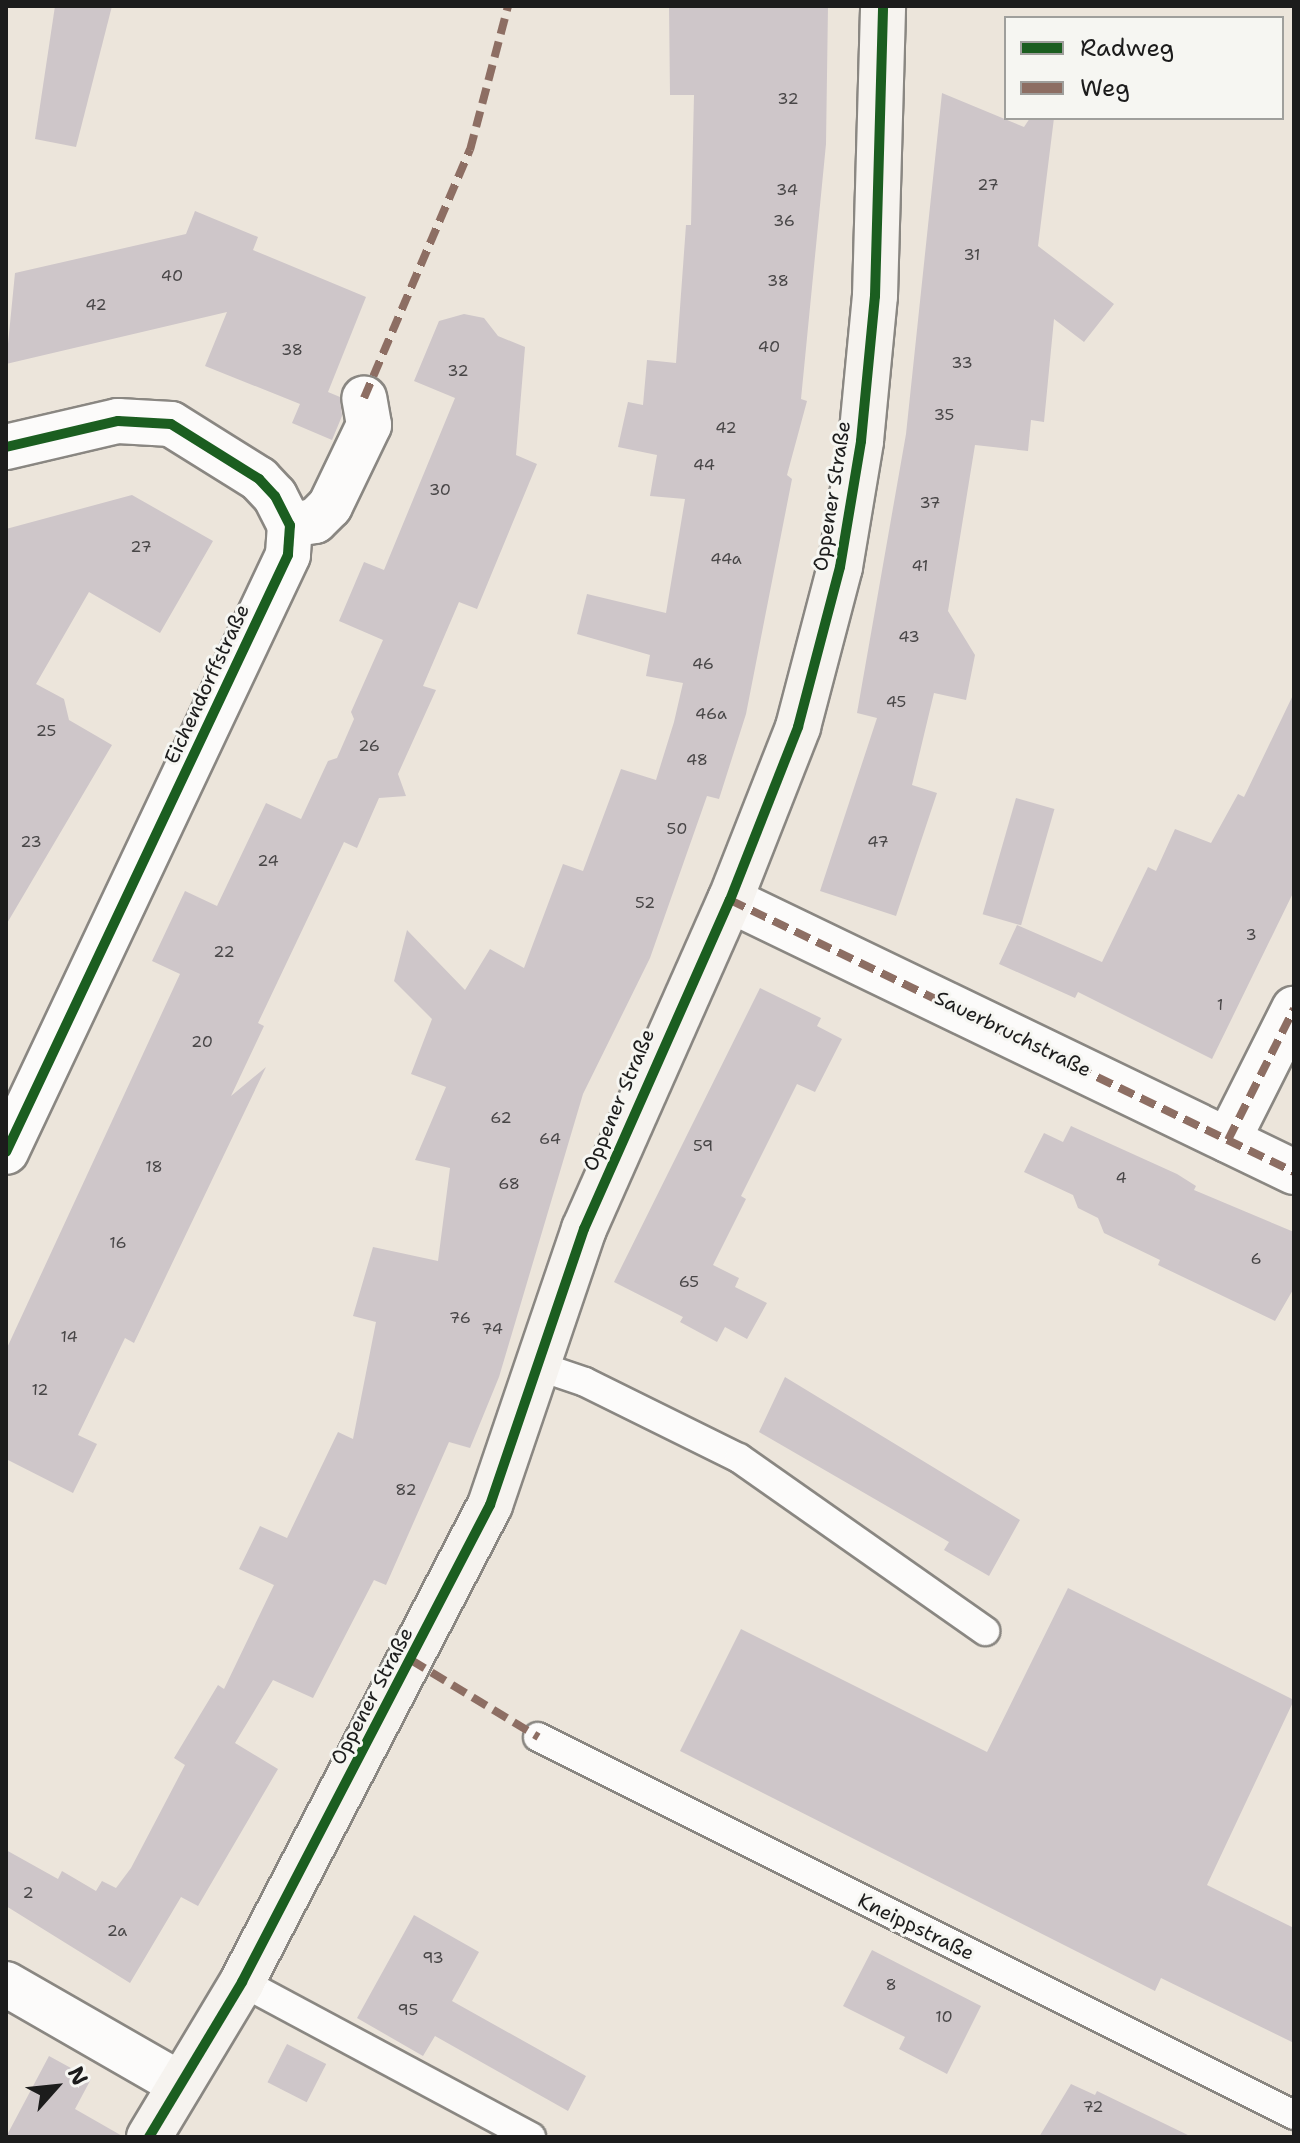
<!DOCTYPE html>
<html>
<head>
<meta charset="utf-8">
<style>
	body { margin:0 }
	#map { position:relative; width:1300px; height:2143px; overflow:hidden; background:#ece5db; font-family:"Shantell Sans",sans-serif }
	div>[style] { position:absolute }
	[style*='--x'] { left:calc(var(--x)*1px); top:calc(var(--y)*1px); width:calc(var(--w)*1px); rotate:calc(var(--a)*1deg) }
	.building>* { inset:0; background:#cec6c9; transform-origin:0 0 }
	.roads { filter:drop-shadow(2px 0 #8a8782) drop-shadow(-2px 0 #8a8782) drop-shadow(0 2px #8a8782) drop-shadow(0 -2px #8a8782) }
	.lane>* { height:28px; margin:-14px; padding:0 14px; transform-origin:14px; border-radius:14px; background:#fcfbfa }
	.street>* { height:44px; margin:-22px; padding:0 22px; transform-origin:22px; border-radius:22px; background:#fcfbfa }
	.secondary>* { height:44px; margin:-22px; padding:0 22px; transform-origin:22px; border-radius:22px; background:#f6f3ef }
	.quiet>* { height:8px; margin-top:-4px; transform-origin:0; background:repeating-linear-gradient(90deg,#8d6e63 0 16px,transparent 0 24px) }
	.cycleway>* { height:10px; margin:-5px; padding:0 5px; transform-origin:5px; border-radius:5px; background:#1b5e20 }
	span { translate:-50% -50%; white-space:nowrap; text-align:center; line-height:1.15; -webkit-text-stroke:6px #f6f6f2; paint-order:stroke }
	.number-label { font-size:16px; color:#484647 }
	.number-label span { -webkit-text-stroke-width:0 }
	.street-label { font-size:20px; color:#1c1c1c }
	.frame { position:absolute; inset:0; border:8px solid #1c1c1c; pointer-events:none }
	.legend { position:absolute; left:1004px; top:16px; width:280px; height:104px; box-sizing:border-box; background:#f6f6f2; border:2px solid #9f9f9c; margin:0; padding:10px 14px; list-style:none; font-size:24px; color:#1c1c1c }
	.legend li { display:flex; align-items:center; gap:16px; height:40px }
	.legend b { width:40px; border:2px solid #9f9f9c }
	.north { position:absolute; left:16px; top:2047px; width:80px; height:80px; -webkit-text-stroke:6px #f6f6f2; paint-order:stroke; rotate:63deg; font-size:22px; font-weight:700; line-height:32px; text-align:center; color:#1c1c1c }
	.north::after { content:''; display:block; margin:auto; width:28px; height:36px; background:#1c1c1c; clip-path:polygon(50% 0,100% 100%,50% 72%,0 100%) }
</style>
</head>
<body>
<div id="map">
	<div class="building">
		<i style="clip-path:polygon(55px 6px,112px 6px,76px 147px,35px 139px)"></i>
		<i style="clip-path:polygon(669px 6px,828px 6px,826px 144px,801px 399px,807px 401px,787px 475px,792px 479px,746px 714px,719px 799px,707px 796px,650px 958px,583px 1094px,499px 1377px,470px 1448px,449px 1442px,386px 1585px,374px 1580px,313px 1698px,273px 1680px,235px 1743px,278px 1769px,198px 1906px,181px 1897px,130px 1983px,6px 1906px,6px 1850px,58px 1879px,62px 1871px,96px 1891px,102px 1881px,116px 1888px,131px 1868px,185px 1765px,174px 1758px,218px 1685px,224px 1689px,274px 1585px,239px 1569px,260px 1526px,287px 1538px,338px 1432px,353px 1439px,376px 1322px,353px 1316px,373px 1247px,438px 1261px,450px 1168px,415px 1160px,446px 1087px,411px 1074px,432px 1019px,394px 981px,407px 930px,465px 990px,490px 949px,524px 968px,563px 864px,583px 871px,621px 769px,656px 780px,674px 722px,683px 683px,646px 676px,650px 655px,577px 634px,587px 594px,666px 613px,685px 499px,650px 496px,657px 455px,618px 447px,628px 402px,643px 405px,647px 360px,676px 363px,686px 225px,691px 225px,694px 95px,670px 95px)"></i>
		<i style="clip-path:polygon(942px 93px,1024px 127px,1030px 118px,1054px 118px,1038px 246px,1114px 304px,1084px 342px,1054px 319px,1044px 422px,1031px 420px,1028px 451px,975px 445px,948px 611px,975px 655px,966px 700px,934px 693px,912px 785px,937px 793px,896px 916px,820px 891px,877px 718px,857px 713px,906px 434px)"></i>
		<i style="clip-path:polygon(195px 211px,258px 237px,253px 250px,366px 297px,328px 392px,340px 397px,342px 416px,332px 440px,292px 423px,300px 404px,205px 366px,227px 312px,6px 364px,15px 273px,186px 234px)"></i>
		<i style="clip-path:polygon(464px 314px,484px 318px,498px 336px,525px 347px,516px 455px,537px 464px,477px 609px,459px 602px,423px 686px,436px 690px,398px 774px,406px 796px,379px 798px,357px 848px,344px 842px,258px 1023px,264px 1026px,231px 1096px,266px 1067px,134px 1343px,125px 1338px,78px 1435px,97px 1444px,73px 1493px,6px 1459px,6px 1350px,180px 974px,152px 961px,185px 891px,217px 906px,266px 803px,301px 819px,328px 761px,337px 758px,354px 719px,351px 712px,383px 640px,339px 621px,364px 562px,384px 570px,455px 398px,414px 381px,439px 321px)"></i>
		<i style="clip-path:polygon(132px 495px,213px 541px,160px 633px,89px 592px,36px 684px,64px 699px,69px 720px,112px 745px,6px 925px,6px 529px)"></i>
		<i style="clip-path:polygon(1294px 693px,1294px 891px,1212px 1059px,1078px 992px,1075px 998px,999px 964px,1017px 925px,1102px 962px,1148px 867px,1156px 871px,1175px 829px,1211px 843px,1238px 794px,1244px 797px)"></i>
		<i style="left:1016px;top:798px;width:40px;height:121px;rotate:16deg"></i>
		<i style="clip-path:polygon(760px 988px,821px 1018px,817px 1026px,842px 1039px,815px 1092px,797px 1084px,741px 1196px,746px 1199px,713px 1265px,739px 1278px,735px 1287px,767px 1303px,747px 1339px,725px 1327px,717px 1342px,680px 1322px,683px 1317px,614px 1282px)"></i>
		<i style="clip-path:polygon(1071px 1126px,1177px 1174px,1196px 1186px,1194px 1190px,1294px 1232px,1294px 1288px,1275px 1321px,1158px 1265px,1160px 1260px,1104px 1233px,1098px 1218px,1078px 1208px,1073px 1195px,1024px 1172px,1044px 1133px,1063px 1142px)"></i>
		<i style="clip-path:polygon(785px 1377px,1020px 1520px,989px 1576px,944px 1550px,949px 1542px,759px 1432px)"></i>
		<i style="clip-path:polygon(1068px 1588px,1294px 1700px,1207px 1885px,1294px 1928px,1294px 2043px,1161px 1978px,1155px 1991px,680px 1751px,741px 1629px,987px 1752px)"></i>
		<i style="clip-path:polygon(414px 1915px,479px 1952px,452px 2001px,586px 2076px,568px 2111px,435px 2036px,423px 2056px,357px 2018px)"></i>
		<i style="clip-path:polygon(872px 1950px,981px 2006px,947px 2074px,899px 2049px,905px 2037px,843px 2006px)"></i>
		<i style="left:287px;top:2044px;width:44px;height:43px;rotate:27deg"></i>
		<i style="clip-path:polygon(49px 2056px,91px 2079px,75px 2109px,124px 2137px,6px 2137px)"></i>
		<i style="clip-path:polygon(1071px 2084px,1095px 2095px,1097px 2091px,1192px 2137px,1039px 2137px)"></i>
	</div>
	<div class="roads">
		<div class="lane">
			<i style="--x:541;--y:1367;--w:46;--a:18.8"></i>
			<i style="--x:585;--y:1382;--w:172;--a:26.3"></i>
			<i style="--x:739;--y:1458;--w:301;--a:35.1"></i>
			<i style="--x:538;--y:1737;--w:845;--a:26.57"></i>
			<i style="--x:242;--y:1982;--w:328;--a:28.2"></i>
		</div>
		<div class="street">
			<i style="--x:6;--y:447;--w:115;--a:-13.1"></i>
			<i style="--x:118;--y:421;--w:53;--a:3.2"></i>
			<i style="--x:171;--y:424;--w:104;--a:32"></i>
			<i style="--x:259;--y:479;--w:23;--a:47"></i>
			<i style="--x:275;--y:496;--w:33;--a:63"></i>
			<i style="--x:290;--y:525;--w:30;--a:94"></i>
			<i style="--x:288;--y:555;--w:660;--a:115.28"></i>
			<i style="--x:290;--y:525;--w:25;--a:-9"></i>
			<i style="--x:315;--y:521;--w:21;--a:-45"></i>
			<i style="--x:330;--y:506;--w:90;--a:-64.3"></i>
			<i style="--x:369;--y:425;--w:27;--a:-100"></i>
			<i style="--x:730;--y:900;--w:626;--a:25.75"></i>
			<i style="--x:1228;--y:1140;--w:147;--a:-63.3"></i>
			<i style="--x:6;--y:1984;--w:201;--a:29.9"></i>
		</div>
		<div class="secondary">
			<i style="--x:149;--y:2137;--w:181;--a:-59"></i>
			<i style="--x:242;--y:1982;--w:538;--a:-62.53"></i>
			<i style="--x:490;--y:1505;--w:292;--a:-71.2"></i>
			<i style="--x:584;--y:1229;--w:360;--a:-66.1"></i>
			<i style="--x:730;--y:900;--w:186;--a:-68.5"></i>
			<i style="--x:798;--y:727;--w:165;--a:-75.3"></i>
			<i style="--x:840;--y:567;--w:128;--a:-80.5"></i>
			<i style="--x:861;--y:441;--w:146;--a:-84.5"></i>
			<i style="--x:875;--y:296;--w:290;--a:-88.4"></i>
		</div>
	</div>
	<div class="quiet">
		<i style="--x:364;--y:398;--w:270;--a:-66.9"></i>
		<i style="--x:470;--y:150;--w:149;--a:-75.2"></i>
		<i style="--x:730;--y:900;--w:626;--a:25.75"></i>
		<i style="--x:1228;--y:1140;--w:147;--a:-63.3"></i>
		<i style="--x:411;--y:1660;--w:149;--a:31.2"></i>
	</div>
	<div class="cycleway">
		<i style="--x:6;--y:447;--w:115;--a:-13.1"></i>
		<i style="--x:118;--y:421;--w:53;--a:3.2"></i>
		<i style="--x:171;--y:424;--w:104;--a:32"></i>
		<i style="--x:259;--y:479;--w:23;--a:47"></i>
		<i style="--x:275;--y:496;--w:33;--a:63"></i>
		<i style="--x:290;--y:525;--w:30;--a:94"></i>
		<i style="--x:288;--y:555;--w:660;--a:115.28"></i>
		<i style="--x:149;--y:2137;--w:181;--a:-59"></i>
		<i style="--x:242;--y:1982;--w:538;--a:-62.53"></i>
		<i style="--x:490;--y:1505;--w:292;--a:-71.2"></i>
		<i style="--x:584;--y:1229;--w:360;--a:-66.1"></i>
		<i style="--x:730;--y:900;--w:186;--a:-68.5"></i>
		<i style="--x:798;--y:727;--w:165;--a:-75.3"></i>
		<i style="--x:840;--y:567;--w:128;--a:-80.5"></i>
		<i style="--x:861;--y:441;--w:146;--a:-84.5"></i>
		<i style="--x:875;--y:296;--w:290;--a:-88.4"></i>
	</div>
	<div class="number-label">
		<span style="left:788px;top:99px">32</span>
		<span style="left:988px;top:185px">27</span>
		<span style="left:787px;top:190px">34</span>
		<span style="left:784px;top:221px">36</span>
		<span style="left:972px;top:255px">31</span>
		<span style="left:172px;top:276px">40</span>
		<span style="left:778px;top:281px">38</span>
		<span style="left:96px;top:305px">42</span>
		<span style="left:769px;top:347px">40</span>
		<span style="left:292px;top:350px">38</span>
		<span style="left:962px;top:363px">33</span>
		<span style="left:458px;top:371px">32</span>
		<span style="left:944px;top:415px">35</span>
		<span style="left:726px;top:428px">42</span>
		<span style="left:704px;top:465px">44</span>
		<span style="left:440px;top:490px">30</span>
		<span style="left:930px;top:503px">37</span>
		<span style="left:141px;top:547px">27</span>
		<span style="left:726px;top:559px">44a</span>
		<span style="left:920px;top:566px">41</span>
		<span style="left:909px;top:637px">43</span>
		<span style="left:703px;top:664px">46</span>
		<span style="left:896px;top:702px">45</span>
		<span style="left:711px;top:714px">46a</span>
		<span style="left:46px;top:731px">25</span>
		<span style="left:369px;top:746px">26</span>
		<span style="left:697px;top:760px">48</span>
		<span style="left:677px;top:829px">50</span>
		<span style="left:31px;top:842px">23</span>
		<span style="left:878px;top:842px">47</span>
		<span style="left:268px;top:861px">24</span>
		<span style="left:645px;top:903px">52</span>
		<span style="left:1251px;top:935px">3</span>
		<span style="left:224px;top:952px">22</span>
		<span style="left:1220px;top:1005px">1</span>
		<span style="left:202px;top:1042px">20</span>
		<span style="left:501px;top:1118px">62</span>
		<span style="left:550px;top:1139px">64</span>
		<span style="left:703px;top:1146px">59</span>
		<span style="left:154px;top:1167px">18</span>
		<span style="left:1121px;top:1178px">4</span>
		<span style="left:509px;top:1184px">68</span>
		<span style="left:118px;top:1243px">16</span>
		<span style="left:1256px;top:1259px">6</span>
		<span style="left:689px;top:1282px">65</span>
		<span style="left:460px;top:1318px">76</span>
		<span style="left:492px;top:1329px">74</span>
		<span style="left:69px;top:1337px">14</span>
		<span style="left:40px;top:1390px">12</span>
		<span style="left:406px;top:1490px">82</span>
		<span style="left:28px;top:1893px">2</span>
		<span style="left:117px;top:1931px">2a</span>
		<span style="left:433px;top:1958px">93</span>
		<span style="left:891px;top:1985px">8</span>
		<span style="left:408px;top:2010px">95</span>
		<span style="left:944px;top:2017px">10</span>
		<span style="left:1093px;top:2107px">72</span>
	</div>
	<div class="street-label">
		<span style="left:832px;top:496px;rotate:-81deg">Oppener Straße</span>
		<span style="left:207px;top:684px;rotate:-65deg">Eichendorffstraße</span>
		<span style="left:1013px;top:1034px;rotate:26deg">Sauerbruchstraße</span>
		<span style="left:619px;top:1100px;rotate:-67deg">Oppener Straße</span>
		<span style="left:372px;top:1696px;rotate:-62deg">Oppener Straße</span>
		<span style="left:916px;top:1927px;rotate:26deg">Kneippstraße</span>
	</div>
	<div class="frame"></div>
	<ul class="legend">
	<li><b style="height:10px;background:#1b5e20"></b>Radweg</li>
	<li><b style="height:10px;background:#8d6e63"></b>Weg</li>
	</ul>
	<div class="north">N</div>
</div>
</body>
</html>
